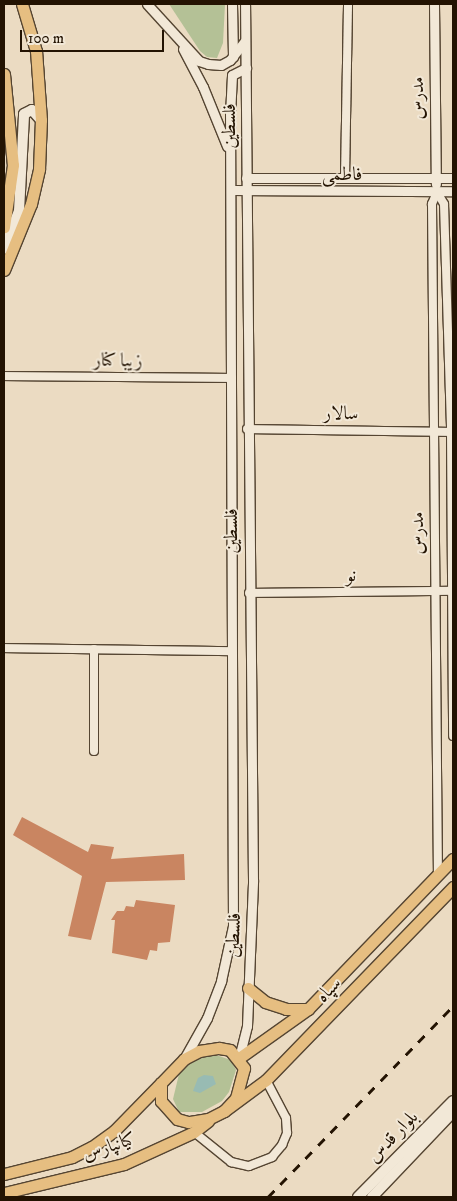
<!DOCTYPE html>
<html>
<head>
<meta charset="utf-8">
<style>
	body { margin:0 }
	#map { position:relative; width:457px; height:1201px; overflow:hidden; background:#ebdbc2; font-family:"IM FELL DW Pica",Amiri,serif }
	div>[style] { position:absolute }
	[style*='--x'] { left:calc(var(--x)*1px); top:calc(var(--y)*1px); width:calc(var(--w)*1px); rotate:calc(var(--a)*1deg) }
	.green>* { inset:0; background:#b4c196 }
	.water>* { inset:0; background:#98bbb3 }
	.building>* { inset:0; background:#c98561 }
	.roads { filter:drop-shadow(1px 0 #554532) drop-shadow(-1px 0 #554532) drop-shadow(0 1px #554532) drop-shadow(0 -1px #554532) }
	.minor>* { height:8px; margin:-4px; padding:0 4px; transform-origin:4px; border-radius:4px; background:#f2e8d7 }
	.tertiary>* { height:9px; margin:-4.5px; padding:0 4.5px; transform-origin:4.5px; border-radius:4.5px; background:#f2e8d7 }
	.secondary>* { height:10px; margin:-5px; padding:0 5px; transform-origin:5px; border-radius:5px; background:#f2e8d7 }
	.primary>* { height:11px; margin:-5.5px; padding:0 5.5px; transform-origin:5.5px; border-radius:5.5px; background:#e6be81 }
	.rail>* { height:3px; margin-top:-1.5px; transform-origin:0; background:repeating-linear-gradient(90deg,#231302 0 9px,transparent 0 18px) }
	span { translate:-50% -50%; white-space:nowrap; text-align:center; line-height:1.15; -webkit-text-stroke:4px #f2e8d7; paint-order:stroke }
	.street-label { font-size:19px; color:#231302 }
	.frame { position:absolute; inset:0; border:5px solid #231302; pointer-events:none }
	.scale { position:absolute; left:20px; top:30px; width:144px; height:22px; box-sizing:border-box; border:2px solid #231302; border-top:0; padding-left:6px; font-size:15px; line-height:18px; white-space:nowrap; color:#231302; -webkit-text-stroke:4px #f2e8d7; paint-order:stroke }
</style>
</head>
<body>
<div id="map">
	<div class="green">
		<i style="clip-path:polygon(169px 4px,225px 4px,223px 43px,217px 58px,207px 57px,200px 51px)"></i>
		<i style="clip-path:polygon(213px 1054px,231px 1060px,236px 1070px,229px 1092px,222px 1101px,202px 1112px,179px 1112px,173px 1099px,179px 1074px,189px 1063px)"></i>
	</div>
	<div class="water">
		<i style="clip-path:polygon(204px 1075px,213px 1076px,216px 1084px,200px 1093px,193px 1091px,198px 1078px)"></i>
	</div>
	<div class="building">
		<i style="clip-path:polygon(22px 817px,88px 852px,91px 844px,114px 847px,111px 859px,184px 854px,185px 880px,106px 882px,91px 940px,68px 936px,82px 876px,13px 835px)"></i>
		<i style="clip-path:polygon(136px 900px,175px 905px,170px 942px,158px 943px,157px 951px,150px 950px,147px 960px,112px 953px,115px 920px,111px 920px,117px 911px,124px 911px,126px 906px,134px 907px)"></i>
	</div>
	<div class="roads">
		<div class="minor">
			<i style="--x:345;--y:178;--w:174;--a:-89"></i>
			<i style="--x:437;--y:192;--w:13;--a:113"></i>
			<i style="--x:432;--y:204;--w:671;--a:89.49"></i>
			<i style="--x:437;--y:192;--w:14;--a:60"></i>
			<i style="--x:444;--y:204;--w:228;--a:88.2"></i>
			<i style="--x:451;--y:432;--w:304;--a:89.6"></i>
			<i style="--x:4;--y:376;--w:228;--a:0.5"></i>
			<i style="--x:247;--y:429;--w:204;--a:0.8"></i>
			<i style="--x:249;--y:593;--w:204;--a:-0.6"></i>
			<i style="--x:4;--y:648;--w:228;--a:0.8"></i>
			<i style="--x:94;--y:649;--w:102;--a:90"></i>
			<i style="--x:194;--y:1132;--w:48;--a:39"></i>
			<i style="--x:231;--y:1162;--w:18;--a:13"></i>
			<i style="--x:249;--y:1166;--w:25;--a:-21"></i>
			<i style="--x:272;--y:1157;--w:16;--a:-50"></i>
			<i style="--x:282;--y:1145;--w:13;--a:-67"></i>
			<i style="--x:287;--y:1133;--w:15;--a:-94"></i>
			<i style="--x:286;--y:1118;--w:43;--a:-117.8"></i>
		</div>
		<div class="tertiary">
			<i style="--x:147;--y:4;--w:77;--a:47.6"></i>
			<i style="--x:199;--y:61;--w:9;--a:18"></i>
			<i style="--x:208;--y:64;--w:13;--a:4"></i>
			<i style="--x:221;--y:65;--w:10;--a:-29"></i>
			<i style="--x:230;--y:60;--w:24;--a:-52"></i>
			<i style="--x:232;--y:4;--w:53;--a:88.9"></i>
			<i style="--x:434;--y:4;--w:180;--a:89.4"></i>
			<i style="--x:183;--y:49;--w:43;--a:62.2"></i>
			<i style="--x:203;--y:87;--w:64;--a:67.9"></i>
			<i style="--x:246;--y:178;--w:207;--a:0"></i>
			<i style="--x:232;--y:190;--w:221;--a:0.3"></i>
			<i style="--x:239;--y:1058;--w:33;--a:-76"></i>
			<i style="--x:247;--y:1026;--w:146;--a:-87.6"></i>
			<i style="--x:253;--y:880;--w:876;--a:-90.52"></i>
			<i style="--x:184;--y:1059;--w:47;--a:-60.7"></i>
			<i style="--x:207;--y:1018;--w:40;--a:-69"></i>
			<i style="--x:221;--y:981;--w:56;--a:-77.7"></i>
			<i style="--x:233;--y:926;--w:811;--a:-90.21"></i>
			<i style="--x:230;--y:115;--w:40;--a:-87.1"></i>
			<i style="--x:232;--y:75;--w:16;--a:-27"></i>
		</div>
		<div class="secondary">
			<i style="--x:4;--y:249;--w:41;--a:-68.5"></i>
			<i style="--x:19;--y:211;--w:97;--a:-87"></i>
			<i style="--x:24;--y:114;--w:9;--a:-27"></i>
			<i style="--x:32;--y:110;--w:13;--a:48"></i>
			<i style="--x:358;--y:1197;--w:135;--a:-45.3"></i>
			<i style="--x:372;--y:1197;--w:117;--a:-46.4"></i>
		</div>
		<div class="primary">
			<i style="--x:4;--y:74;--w:91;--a:84.4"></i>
			<i style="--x:13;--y:165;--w:63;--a:98.3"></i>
			<i style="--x:4;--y:270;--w:71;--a:-67.8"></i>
			<i style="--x:31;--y:204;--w:36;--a:-77"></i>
			<i style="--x:39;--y:169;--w:49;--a:-87.7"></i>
			<i style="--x:41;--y:120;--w:69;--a:-94.1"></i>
			<i style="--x:36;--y:51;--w:49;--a:-106.6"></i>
			<i style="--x:248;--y:988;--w:22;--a:39"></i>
			<i style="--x:265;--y:1002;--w:22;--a:18"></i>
			<i style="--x:286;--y:1009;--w:22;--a:0"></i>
			<i style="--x:219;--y:1048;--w:11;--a:10"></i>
			<i style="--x:230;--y:1050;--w:23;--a:52"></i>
			<i style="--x:244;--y:1068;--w:31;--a:105"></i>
			<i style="--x:236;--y:1098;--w:18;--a:133"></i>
			<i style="--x:224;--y:1111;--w:18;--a:153"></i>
			<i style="--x:208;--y:1119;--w:20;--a:171"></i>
			<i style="--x:188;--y:1122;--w:11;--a:-165"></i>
			<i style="--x:177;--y:1119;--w:24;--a:-132"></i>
			<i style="--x:161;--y:1101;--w:18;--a:-90"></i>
			<i style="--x:161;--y:1083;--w:33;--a:-46"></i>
			<i style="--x:184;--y:1059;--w:17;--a:-28"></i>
			<i style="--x:199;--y:1051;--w:20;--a:-9"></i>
			<i style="--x:239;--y:1058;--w:85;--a:-35.4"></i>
			<i style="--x:308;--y:1009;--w:209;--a:-46"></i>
			<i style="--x:224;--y:1111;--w:52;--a:-36.4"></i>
			<i style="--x:266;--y:1080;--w:269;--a:-45.9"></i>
			<i style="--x:4;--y:1174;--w:70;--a:-14"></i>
			<i style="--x:72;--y:1157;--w:22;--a:-27"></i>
			<i style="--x:92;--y:1147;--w:27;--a:-36"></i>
			<i style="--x:114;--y:1131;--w:67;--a:-45.6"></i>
			<i style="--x:4;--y:1193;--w:123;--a:-13.6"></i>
			<i style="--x:124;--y:1164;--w:77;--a:-24.6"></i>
			<i style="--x:194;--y:1132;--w:18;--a:-38"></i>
		</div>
	</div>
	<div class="rail">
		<i style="--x:268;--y:1197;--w:266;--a:-45.9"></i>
	</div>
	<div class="street-label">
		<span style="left:418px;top:98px;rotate:-90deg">مدرس</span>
		<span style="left:230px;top:126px;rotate:-90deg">فلسطین</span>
		<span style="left:342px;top:175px">فاطمی</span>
		<span style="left:118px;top:361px;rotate:1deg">زیبا کنار</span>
		<span style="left:341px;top:414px;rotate:1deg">سالار</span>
		<span style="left:232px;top:531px;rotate:-90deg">فلسطین</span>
		<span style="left:418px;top:533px;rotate:-90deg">مدرس</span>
		<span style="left:351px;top:576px">نو</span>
		<span style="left:234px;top:935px;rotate:-87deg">فلسطین</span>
		<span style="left:329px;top:990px;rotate:-46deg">سپاه</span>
		<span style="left:393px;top:1137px;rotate:-46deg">بلوار قدس</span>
		<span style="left:109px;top:1147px;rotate:-18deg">کیانپارس</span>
	</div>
	<div class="frame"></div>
	<div class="scale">100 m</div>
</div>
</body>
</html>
